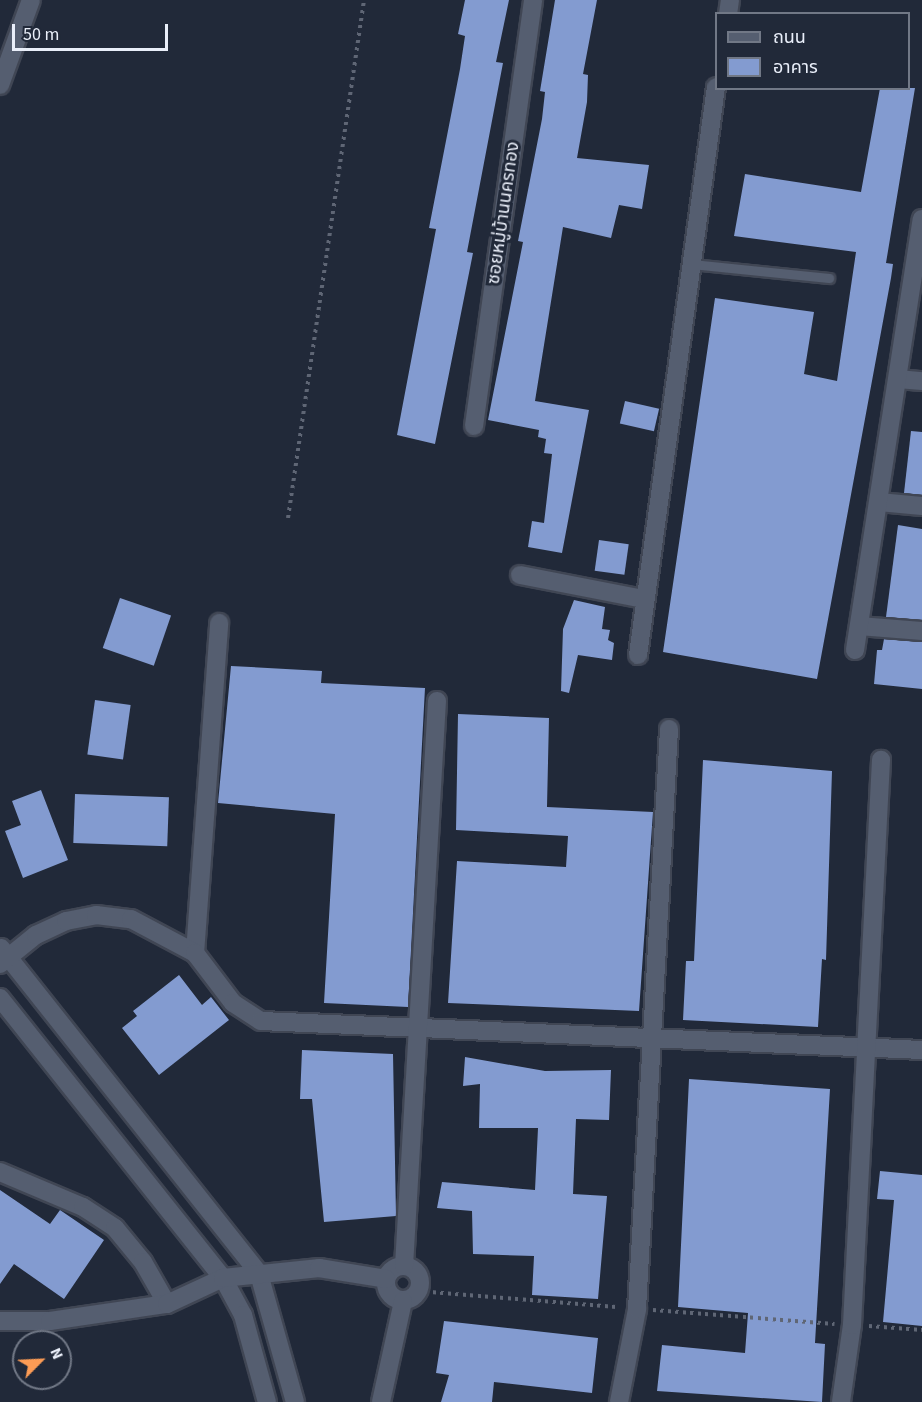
<!DOCTYPE html>
<html>
<head>
<meta charset="utf-8">
<style>
	body { margin:0 }
	#map { position:relative; width:922px; height:1402px; overflow:hidden; background:#212939; font-family:"Source Sans 3","Noto Sans Thai",sans-serif }
	div>[style] { position:absolute }
	[style*='--x'] { left:calc(var(--x)*1px); top:calc(var(--y)*1px); width:calc(var(--w)*1px); rotate:calc(var(--a)*1deg) }
	.building>* { inset:0; background:#839bd0; transform-origin:0 0 }
	.path>* { height:4px; margin-top:-2px; transform-origin:0; background:repeating-linear-gradient(90deg,#5f6675 0 3px,transparent 0 7.5px) }
	.roads { filter:drop-shadow(2px 0 #404654) drop-shadow(-2px 0 #404654) drop-shadow(0 2px #404654) drop-shadow(0 -2px #404654) }
	.lane>* { height:9px; margin:-4.5px; padding:0 4.5px; transform-origin:4.5px; border-radius:4.5px; background:#555e70 }
	.street>* { height:18px; margin:-9px; padding:0 9px; transform-origin:9px; border-radius:9px; background:#555e70 }
	.street>.ring { margin:-9px; padding:0; box-sizing:content-box; background:none; border:18px solid #555e70; border-radius:50% }
	span { translate:-50% -50%; white-space:nowrap; text-align:center; line-height:1.15; -webkit-text-stroke:6px #212939; paint-order:stroke }
	.street-label { font-size:18px; color:#e9eef9 }
	.legend { position:absolute; left:715px; top:12px; width:195px; height:78px; box-sizing:border-box; background:#212939; border:2px solid #717886; margin:0; padding:8px 10px; list-style:none; font-size:18px; color:#e9eef9 }
	.legend li { display:flex; align-items:center; gap:12px; height:30px }
	.legend b { width:30px; border:2px solid #717886 }
	.north { position:absolute; left:12px; top:1330px; width:60px; height:60px; box-sizing:border-box; background:#212939; border:2px solid #717886; border-radius:50%; rotate:66deg; font-size:16px; font-weight:700; line-height:24px; text-align:center; color:#e9eef9 }
	.north::after { content:''; display:block; margin:auto; width:21px; height:27px; background:#fd9c55; clip-path:polygon(50% 0,100% 100%,50% 72%,0 100%) }
	.scale { position:absolute; left:12px; top:24px; width:156px; height:27px; box-sizing:border-box; border:3px solid #e9eef9; border-top:0; padding-left:8px; font-size:18px; line-height:21px; white-space:nowrap; color:#e9eef9; -webkit-text-stroke:4px #212939; paint-order:stroke }
</style>
</head>
<body>
<div id="map">
	<div class="building">
		<i style="clip-path:polygon(465px 0,509px 0,496px 62px,503px 63px,467px 252px,473px 253px,435px 444px,397px 435px,436px 229px,429px 228px,460px 69px,465px 36px,458px 34px)"></i>
		<i style="clip-path:polygon(555px 0,597px 0,583px 74px,588px 75px,587px 102px,577px 158px,649px 165px,642px 209px,619px 205px,611px 238px,563px 227px,535px 401px,589px 410px,562px 553px,528px 547px,532px 521px,544px 523px,552px 454px,544px 453px,546px 439px,538px 437px,539px 430px,488px 420px,523px 242px,518px 241px,542px 119px,545px 92px,540px 91px)"></i>
		<i style="clip-path:polygon(880px 88px,915px 88px,886px 263px,893px 264px,891px 278px,817px 679px,663px 652px,715px 298px,814px 312px,804px 374px,837px 381px,856px 252px,734px 236px,745px 174px,861px 192px)"></i>
		<i style="left:625px;top:401px;width:35px;height:23px;rotate:13deg"></i>
		<i style="clip-path:polygon(911px 431px,922px 432px,922px 495px,904px 493px)"></i>
		<i style="clip-path:polygon(898px 525px,922px 529px,922px 620px,886px 617px)"></i>
		<i style="left:599px;top:540px;width:30px;height:31px;rotate:8deg"></i>
		<i style="left:120px;top:598px;width:54px;height:53px;rotate:19deg"></i>
		<i style="clip-path:polygon(574px 600px,605px 607px,602px 629px,610px 630px,608px 640px,614px 643px,612px 660px,578px 655px,569px 693px,561px 691px,563px 629px)"></i>
		<i style="clip-path:polygon(884px 639px,922px 642px,922px 689px,874px 684px,877px 650px,882px 650px)"></i>
		<i style="clip-path:polygon(231px 666px,322px 671px,321px 683px,425px 688px,408px 1007px,324px 1003px,335px 814px,218px 803px)"></i>
		<i style="left:95px;top:700px;width:36px;height:55px;rotate:8deg"></i>
		<i style="clip-path:polygon(458px 714px,549px 718px,547px 807px,653px 812px,639px 1011px,448px 1003px,457px 861px,566px 867px,568px 836px,456px 830px)"></i>
		<i style="clip-path:polygon(703px 760px,832px 771px,826px 960px,822px 959px,818px 1027px,683px 1020px,686px 961px,694px 961px)"></i>
		<i style="clip-path:polygon(41px 790px,68px 860px,23px 878px,5px 831px,21px 825px,12px 801px)"></i>
		<i style="left:75px;top:794px;width:94px;height:49px;rotate:2deg"></i>
		<i style="clip-path:polygon(179px 975px,202px 1005px,211px 997px,229px 1020px,159px 1075px,122px 1028px,137px 1016px,133px 1011px)"></i>
		<i style="clip-path:polygon(302px 1050px,393px 1054px,396px 1216px,324px 1222px,312px 1099px,300px 1099px)"></i>
		<i style="clip-path:polygon(465px 1057px,545px 1071px,611px 1070px,609px 1120px,576px 1119px,573px 1194px,607px 1196px,598px 1299px,532px 1295px,534px 1256px,473px 1254px,472px 1211px,437px 1208px,442px 1182px,535px 1190px,538px 1128px,479px 1128px,480px 1084px,463px 1086px)"></i>
		<i style="clip-path:polygon(689px 1079px,830px 1089px,815px 1343px,825px 1344px,822px 1402px,657px 1391px,662px 1345px,745px 1353px,748px 1313px,678px 1307px)"></i>
		<i style="clip-path:polygon(880px 1171px,922px 1175px,922px 1326px,883px 1322px,894px 1200px,877px 1199px)"></i>
		<i style="clip-path:polygon(0 1190px,50px 1224px,60px 1210px,104px 1240px,64px 1299px,14px 1264px,0 1284px)"></i>
		<i style="clip-path:polygon(444px 1321px,598px 1338px,592px 1393px,494px 1382px,492px 1402px,441px 1402px,449px 1375px,436px 1373px)"></i>
	</div>
	<div class="path">
		<i style="--x:288;--y:518;--w:524;--a:-81.65"></i>
		<i style="--x:418;--y:1291;--w:202;--a:4.6"></i>
		<i style="--x:653;--y:1310;--w:182;--a:4.4"></i>
		<i style="--x:869;--y:1326;--w:53;--a:4.3"></i>
	</div>
	<div class="roads">
		<div class="lane">
			<i style="--x:691;--y:264;--w:139;--a:5.8"></i>
		</div>
		<div class="street">
			<i style="--x:728;--y:14;--w:14;--a:-82"></i>
			<i style="--x:0;--y:85;--w:90;--a:-70"></i>
			<i style="--x:898;--y:379;--w:24;--a:5"></i>
			<i style="--x:474;--y:426;--w:430;--a:-82.1"></i>
			<i style="--x:879;--y:502;--w:43;--a:5.3"></i>
			<i style="--x:520;--y:575;--w:126;--a:11"></i>
			<i style="--x:859;--y:626;--w:63;--a:4.5"></i>
			<i style="--x:855;--y:650;--w:436;--a:-81.2"></i>
			<i style="--x:638;--y:655;--w:573;--a:-82.18"></i>
			<i style="--x:1;--y:948;--w:416;--a:51.6"></i>
			<i style="--x:259;--y:1274;--w:133;--a:74.3"></i>
			<i style="--x:195;--y:953;--w:331;--a:-85.8"></i>
			<i style="--x:0;--y:964;--w:46;--a:-38.9"></i>
			<i style="--x:36;--y:935;--w:33;--a:-25"></i>
			<i style="--x:66;--y:921;--w:31;--a:-11"></i>
			<i style="--x:96;--y:915;--w:35;--a:7"></i>
			<i style="--x:131;--y:919;--w:72;--a:28"></i>
			<i style="--x:195;--y:953;--w:63;--a:52.8"></i>
			<i style="--x:233;--y:1003;--w:33;--a:33"></i>
			<i style="--x:261;--y:1021;--w:662;--a:2.51"></i>
			<i style="--x:0;--y:998;--w:358;--a:51.5"></i>
			<i style="--x:223;--y:1278;--w:42;--a:61.6"></i>
			<i style="--x:243;--y:1315;--w:90;--a:74.6"></i>
			<i style="--x:0;--y:1172;--w:90;--a:22.9"></i>
			<i style="--x:83;--y:1207;--w:38;--a:33"></i>
			<i style="--x:115;--y:1228;--w:44;--a:50.5"></i>
			<i style="--x:143;--y:1262;--w:48;--a:60.3"></i>
			<i class="ring" style="left:386px;top:1266px;width:16px;height:16px"></i>
			<i style="--x:404;--y:1266;--w:566;--a:-86.66"></i>
			<i style="--x:0;--y:1321;--w:50;--a:0"></i>
			<i style="--x:50;--y:1321;--w:118;--a:-8.3"></i>
			<i style="--x:167;--y:1304;--w:62;--a:-24.9"></i>
			<i style="--x:223;--y:1278;--w:97;--a:-5.9"></i>
			<i style="--x:319;--y:1268;--w:68;--a:9.3"></i>
			<i style="--x:381;--y:1402;--w:103;--a:-77.7"></i>
			<i style="--x:619;--y:1402;--w:95;--a:-79"></i>
			<i style="--x:637;--y:1309;--w:581;--a:-86.84"></i>
			<i style="--x:841;--y:1402;--w:78;--a:-81.9"></i>
			<i style="--x:852;--y:1325;--w:566;--a:-87.06"></i>
		</div>
	</div>
	<div class="street-label">
		<span style="left:504px;top:213px;rotate:-82deg">ซอยหมู่บ้านนครทอง</span>
	</div>
	<ul class="legend">
	<li><b style="height:8px;background:#555e70"></b>ถนน</li>
	<li><b style="height:16px;background:#839bd0"></b>อาคาร</li>
	</ul>
	<div class="north">N</div>
	<div class="scale">50 m</div>
</div>
</body>
</html>
